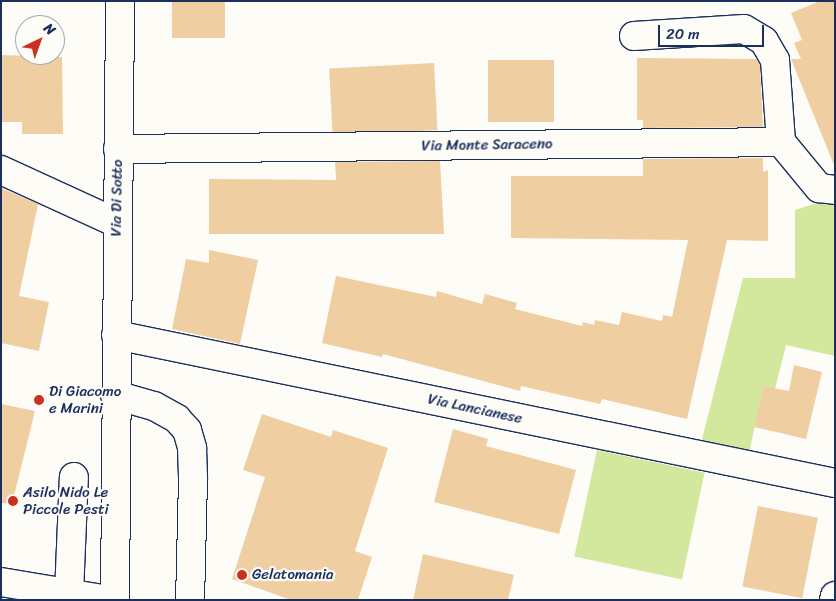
<!DOCTYPE html>
<html>
<head>
<meta charset="utf-8">
<style>
	body { margin:0 }
	#map { position:relative; width:836px; height:601px; overflow:hidden; background:#fdfcf7; font-family:Sriracha,sans-serif }
	div>[style] { position:absolute }
	[style*='--x'] { left:calc(var(--x)*1px); top:calc(var(--y)*1px); width:calc(var(--w)*1px); rotate:calc(var(--a)*1deg) }
	.green>* { inset:0; background:#d3e89d; transform-origin:0 0 }
	.building>* { inset:0; background:#efcea1; transform-origin:0 0 }
	.roads { filter:drop-shadow(1px 0 #1b2f5e) drop-shadow(-1px 0 #1b2f5e) drop-shadow(0 1px #1b2f5e) drop-shadow(0 -1px #1b2f5e) }
	.minor>* { height:28px; margin:-14px; padding:0 14px; transform-origin:14px; border-radius:14px; background:#fdfcf7 }
	.dots>* { width:14px; height:14px; translate:-50% -50%; box-sizing:border-box; border:2px solid #fdfcf7; border-radius:50% }
	span { translate:-50% -50%; white-space:nowrap; text-align:center; line-height:1.15; -webkit-text-stroke:4.5px #fdfcf7; paint-order:stroke }
	.street-label { font-size:15px; color:#1b2f5e }
	.poi-label { font-size:15px; color:#1b2f5e }
	.left { translate:0 -50%; text-align:left }
	.frame { position:absolute; inset:0; border:2px solid #1b2f5e; pointer-events:none }
	.north { position:absolute; left:15px; top:15px; width:50px; height:50px; box-sizing:border-box; background:#fdfcf7; border:1px solid #a3aaba; border-radius:50%; rotate:42deg; font-size:14px; font-weight:700; line-height:20px; text-align:center; color:#1b2f5e }
	.north::after { content:''; display:block; margin:auto; width:18px; height:22px; background:#c8321e; clip-path:polygon(50% 0,100% 100%,50% 72%,0 100%) }
	.scale { position:absolute; left:658px; top:25px; width:106px; height:22px; box-sizing:border-box; border:2px solid #1b2f5e; border-top:0; padding-left:6px; font-size:15px; line-height:18px; white-space:nowrap; color:#1b2f5e; -webkit-text-stroke:4px #fdfcf7; paint-order:stroke }
</style>
</head>
<body>
<div id="map">
	<div class="green">
		<i style="clip-path:polygon(835px 197px,835px 356px,786px 345px,775px 389px,763px 386px,748px 459px,700px 447px,743px 278px,795px 278px,795px 210px)"></i>
		<i style="left:597px;top:450px;width:110px;height:109px;rotate:12deg"></i>
	</div>
	<div class="building">
		<i style="left:172px;top:1px;width:53px;height:37px"></i>
		<i style="clip-path:polygon(820px 1px,835px 1px,834px 165px,791px 59px,801px 59px,794px 43px,802px 40px,791px 13px)"></i>
		<i style="clip-path:polygon(1px 55px,62px 57px,63px 134px,22px 134px,22px 122px,1px 122px)"></i>
		<i style="clip-path:polygon(637px 58px,756px 59px,760px 65px,763px 127px,643px 128px,643px 120px,637px 120px)"></i>
		<i style="left:488px;top:60px;width:66px;height:62px"></i>
		<i style="left:434px;top:63px;width:67px;height:105px;rotate:87deg"></i>
		<i style="clip-path:polygon(763px 158px,763px 172px,768px 170px,768px 241px,727px 240px,687px 419px,602px 399px,600px 404px,521px 386px,520px 391px,383px 354px,382px 357px,322px 343px,336px 276px,436px 297px,437px 291px,482px 304px,485px 294px,517px 303px,515px 309px,582px 326px,583px 322px,594px 325px,595px 320px,619px 325px,622px 312px,662px 321px,663px 315px,672px 317px,688px 240px,511px 238px,511px 176px,643px 176px,643px 159px)"></i>
		<i style="clip-path:polygon(440px 161px,444px 234px,209px 234px,209px 179px,336px 180px,335px 162px)"></i>
		<i style="clip-path:polygon(1px 188px,38px 204px,19px 296px,49px 302px,39px 351px,1px 343px)"></i>
		<i style="clip-path:polygon(209px 250px,258px 260px,240px 344px,172px 329px,186px 259px,209px 263px)"></i>
		<i style="clip-path:polygon(794px 365px,822px 372px,806px 439px,754px 427px,763px 386px,789px 391px)"></i>
		<i style="clip-path:polygon(1px 404px,35px 411px,12px 504px,1px 503px)"></i>
		<i style="clip-path:polygon(262px 414px,331px 437px,333px 430px,388px 448px,355px 551px,372px 557px,358px 600px,291px 600px,232px 579px,265px 477px,243px 470px)"></i>
		<i style="clip-path:polygon(453px 429px,488px 439px,486px 446px,576px 470px,559px 534px,434px 502px)"></i>
		<i style="left:758px;top:506px;width:61px;height:82px;rotate:11deg"></i>
		<i style="clip-path:polygon(423px 554px,514px 575px,508px 600px,413px 600px)"></i>
	</div>
	<div class="roads">
		<div class="minor">
			<i style="--x:634;--y:36;--w:110;--a:-3.6"></i>
			<i style="--x:744;--y:29;--w:23;--a:31"></i>
			<i style="--x:764;--y:41;--w:22;--a:60"></i>
			<i style="--x:775;--y:60;--w:82;--a:85.8"></i>
			<i style="--x:118;--y:149;--w:663;--a:-0.6"></i>
			<i style="--x:781;--y:142;--w:60;--a:50.4"></i>
			<i style="--x:819;--y:188;--w:16;--a:7"></i>
			<i style="--x:1;--y:170;--w:128;--a:24.6"></i>
			<i style="--x:116;--y:335;--w:734;--a:11.63"></i>
			<i style="--x:115;--y:395;--w:41;--a:15.8"></i>
			<i style="--x:154;--y:406;--w:26;--a:29"></i>
			<i style="--x:177;--y:419;--w:15;--a:48"></i>
			<i style="--x:187;--y:430;--w:19;--a:74"></i>
			<i style="--x:192;--y:448;--w:31;--a:88"></i>
			<i style="--x:193;--y:479;--w:121;--a:91.4"></i>
			<i style="--x:1;--y:582;--w:109;--a:9.5"></i>
			<i style="--x:69;--y:594;--w:117;--a:-87.6"></i>
			<i style="--x:115;--y:600;--w:599;--a:-89.52"></i>
			<i style="--x:834;--y:600;--w:4;--a:-76"></i>
		</div>
	</div>
	<div class="dots">
		<i style="left:39px;top:400px;background:#c8321e"></i>
		<i style="left:13px;top:501px;background:#c8321e"></i>
		<i style="left:242px;top:575px;background:#c8321e"></i>
	</div>
	<div class="street-label">
		<span style="left:487px;top:145px;rotate:-1deg">Via Monte Saraceno</span>
		<span style="left:117px;top:198px;rotate:-89deg">Via Di Sotto</span>
		<span style="left:475px;top:409px;rotate:12deg">Via Lancianese</span>
	</div>
	<div class="poi-label">
		<span class="left" style="left:49px;top:400px">Di Giacomo<br>e Marini</span>
		<span class="left" style="left:23px;top:501px">Asilo Nido Le<br>Piccole Pesti</span>
		<span class="left" style="left:252px;top:575px">Gelatomania</span>
	</div>
	<div class="frame"></div>
	<div class="north">N</div>
	<div class="scale">20 m</div>
</div>
</body>
</html>
